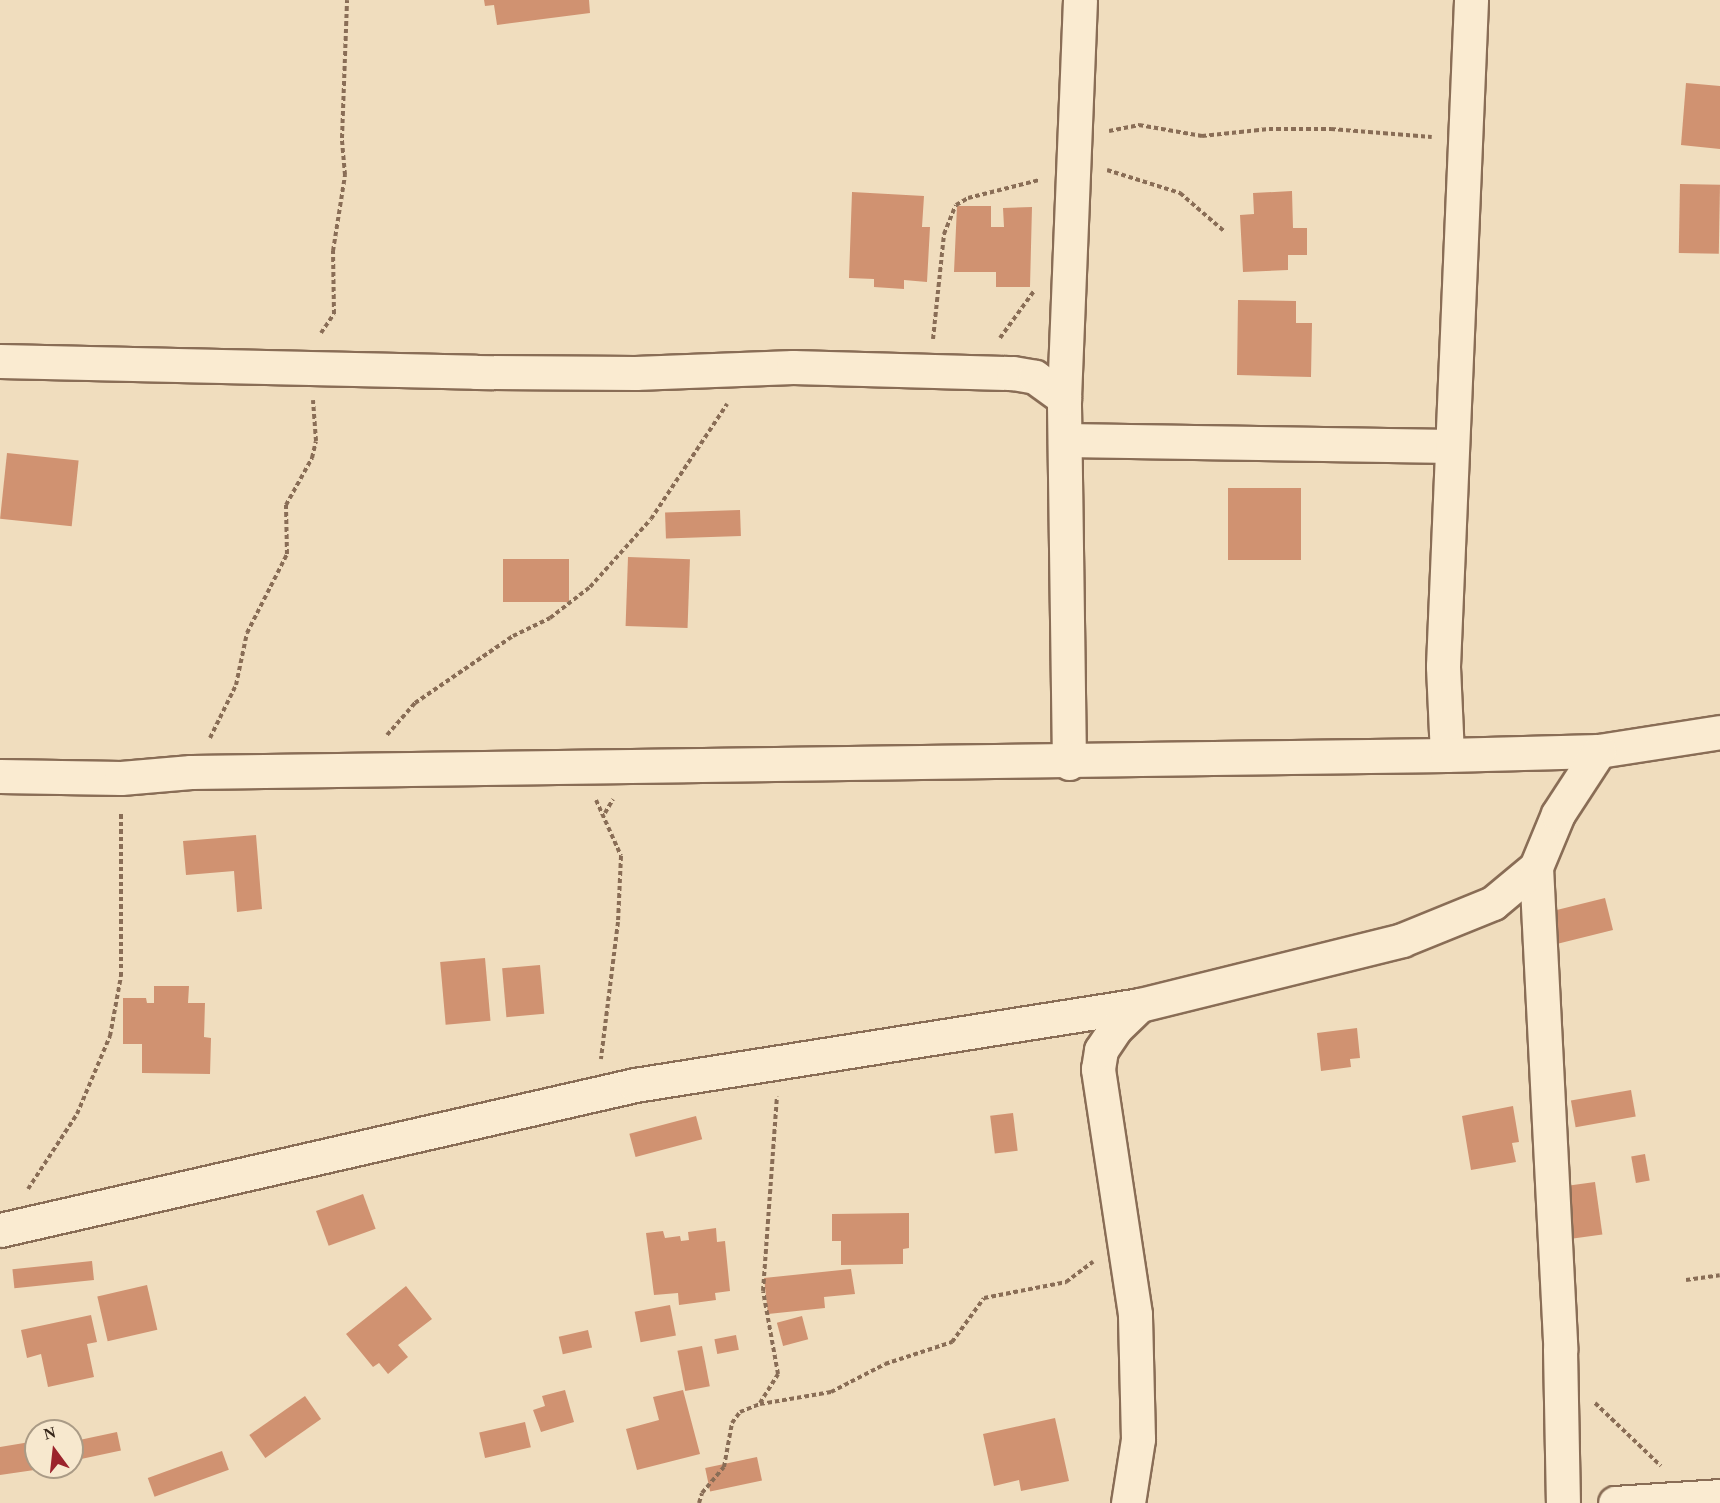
<!DOCTYPE html>
<html>
<head>
<meta charset="utf-8">
<style>
	body { margin:0 }
	#map { position:relative; width:1720px; height:1503px; overflow:hidden; background:#f0ddbe; font-family:"Times New Roman",serif }
	div>[style] { position:absolute }
	[style*='--x'] { left:calc(var(--x)*1px); top:calc(var(--y)*1px); width:calc(var(--w)*1px); rotate:calc(var(--a)*1deg) }
	.building>* { inset:0; background:#d09271; transform-origin:0 0 }
	.path>* { height:4px; margin-top:-2px; transform-origin:0; background:repeating-linear-gradient(90deg,#896d56 0 4.5px,transparent 0 7.5px) }
	.roads { filter:drop-shadow(2px 0 #896d56) drop-shadow(-2px 0 #896d56) drop-shadow(0 2px #896d56) drop-shadow(0 -2px #896d56) }
	.minor>* { height:33px; margin:-16.5px; padding:0 16.5px; transform-origin:16.5px; border-radius:16.5px; background:#faebd1 }
	span { translate:-50% -50%; white-space:nowrap; text-align:center; line-height:1.15; -webkit-text-stroke:4.5px #f7e8ce; paint-order:stroke }
	.north { position:absolute; left:24px; top:1419px; width:60px; height:60px; box-sizing:border-box; background:#f7e8ce; border:2px solid #aa9b86; border-radius:50%; rotate:345deg; font-size:16px; font-weight:700; line-height:24px; text-align:center; color:#37271b }
	.north::after { content:''; display:block; margin:auto; width:21px; height:27px; background:#9b232c; clip-path:polygon(50% 0,100% 100%,50% 72%,0 100%) }
</style>
</head>
<body>
<div id="map">
	<div class="building">
		<i style="clip-path:polygon(484px 0,589px 0,590px 13px,497px 25px,494px 5px,485px 6px)"></i>
		<i style="clip-path:polygon(1686px 83px,1720px 86px,1720px 149px,1681px 145px)"></i>
		<i style="left:1680px;top:184px;width:40px;height:69px;rotate:1deg"></i>
		<i style="clip-path:polygon(1292px 191px,1293px 228px,1307px 228px,1307px 255px,1288px 255px,1288px 270px,1243px 272px,1240px 215px,1254px 214px,1253px 193px)"></i>
		<i style="clip-path:polygon(852px 192px,924px 196px,922px 227px,930px 227px,927px 282px,904px 280px,904px 289px,874px 287px,874px 279px,849px 278px)"></i>
		<i style="clip-path:polygon(957px 206px,991px 206px,991px 227px,1004px 227px,1003px 208px,1032px 207px,1030px 287px,996px 287px,996px 272px,954px 272px)"></i>
		<i style="clip-path:polygon(1238px 300px,1296px 301px,1296px 323px,1312px 323px,1311px 377px,1237px 375px)"></i>
		<i style="left:7px;top:453px;width:72px;height:66px;rotate:6deg"></i>
		<i style="left:1301px;top:488px;width:72px;height:73px;rotate:90deg"></i>
		<i style="left:740px;top:510px;width:26px;height:75px;rotate:88deg"></i>
		<i style="left:628px;top:557px;width:62px;height:69px;rotate:2deg"></i>
		<i style="left:503px;top:559px;width:66px;height:43px"></i>
		<i style="clip-path:polygon(256px 835px,262px 909px,237px 912px,234px 871px,186px 875px,183px 841px)"></i>
		<i style="left:1605px;top:898px;width:33px;height:57px;rotate:76deg"></i>
		<i style="left:485px;top:958px;width:63px;height:45px;rotate:85deg"></i>
		<i style="left:540px;top:965px;width:49px;height:38px;rotate:85deg"></i>
		<i style="clip-path:polygon(154px 986px,189px 986px,188px 1003px,205px 1003px,204px 1037px,211px 1038px,210px 1074px,142px 1073px,142px 1044px,123px 1044px,123px 998px,146px 998px,147px 1003px,154px 1003px)"></i>
		<i style="clip-path:polygon(1357px 1028px,1360px 1058px,1350px 1059px,1351px 1067px,1321px 1071px,1317px 1033px)"></i>
		<i style="left:1631px;top:1090px;width:27px;height:61px;rotate:80deg"></i>
		<i style="clip-path:polygon(1513px 1106px,1519px 1142px,1512px 1143px,1516px 1162px,1471px 1170px,1462px 1116px)"></i>
		<i style="left:1013px;top:1113px;width:38px;height:23px;rotate:83deg"></i>
		<i style="left:696px;top:1116px;width:24px;height:69px;rotate:75deg"></i>
		<i style="left:1645px;top:1154px;width:27px;height:14px;rotate:80deg"></i>
		<i style="left:1595px;top:1182px;width:53px;height:35px;rotate:82deg"></i>
		<i style="left:363px;top:1194px;width:37px;height:50px;rotate:70deg"></i>
		<i style="clip-path:polygon(909px 1213px,909px 1248px,903px 1249px,903px 1264px,841px 1265px,841px 1241px,832px 1241px,832px 1214px)"></i>
		<i style="clip-path:polygon(716px 1228px,717px 1242px,725px 1241px,730px 1291px,715px 1293px,716px 1300px,679px 1305px,678px 1293px,654px 1295px,646px 1233px,663px 1231px,665px 1238px,680px 1236px,681px 1241px,689px 1240px,688px 1232px)"></i>
		<i style="left:92px;top:1261px;width:19px;height:80px;rotate:84deg"></i>
		<i style="clip-path:polygon(851px 1269px,855px 1294px,824px 1297px,825px 1308px,768px 1314px,764px 1278px)"></i>
		<i style="left:147px;top:1285px;width:46px;height:51px;rotate:77deg"></i>
		<i style="clip-path:polygon(406px 1286px,432px 1319px,398px 1345px,408px 1357px,388px 1374px,379px 1363px,373px 1367px,346px 1334px)"></i>
		<i style="left:670px;top:1305px;width:31px;height:36px;rotate:79deg"></i>
		<i style="clip-path:polygon(91px 1315px,97px 1342px,87px 1344px,94px 1377px,48px 1387px,41px 1354px,27px 1358px,21px 1330px)"></i>
		<i style="left:802px;top:1316px;width:24px;height:26px;rotate:75deg"></i>
		<i style="left:588px;top:1330px;width:18px;height:30px;rotate:77deg"></i>
		<i style="left:736px;top:1335px;width:15px;height:22px;rotate:79deg"></i>
		<i style="left:702px;top:1346px;width:41px;height:25px;rotate:79deg"></i>
		<i style="clip-path:polygon(565px 1390px,574px 1422px,541px 1432px,533px 1410px,545px 1406px,542px 1396px)"></i>
		<i style="clip-path:polygon(683px 1390px,700px 1454px,637px 1470px,626px 1429px,659px 1420px,653px 1397px)"></i>
		<i style="left:305px;top:1396px;width:28px;height:68px;rotate:55deg"></i>
		<i style="clip-path:polygon(1055px 1418px,1069px 1481px,1021px 1491px,1019px 1480px,994px 1486px,983px 1434px)"></i>
		<i style="left:525px;top:1422px;width:26px;height:47px;rotate:77deg"></i>
		<i style="left:117px;top:1432px;width:19px;height:42px;rotate:78deg"></i>
		<i style="clip-path:polygon(36px 1441px,36px 1467px,48px 1468px,0 1475px,0 1447px)"></i>
		<i style="left:222px;top:1451px;width:20px;height:79px;rotate:70deg"></i>
		<i style="left:757px;top:1457px;width:24px;height:53px;rotate:78deg"></i>
	</div>
	<div class="path">
		<i style="--x:1109;--y:131;--w:31;--a:-11"></i>
		<i style="--x:1139;--y:125;--w:64;--a:9.9"></i>
		<i style="--x:1202;--y:136;--w:67;--a:-6"></i>
		<i style="--x:1269;--y:129;--w:62;--a:0"></i>
		<i style="--x:1331;--y:129;--w:101;--a:4.5"></i>
		<i style="--x:1107;--y:170;--w:77;--a:17.5"></i>
		<i style="--x:1180;--y:193;--w:58;--a:40.8"></i>
		<i style="--x:321;--y:333;--w:23;--a:-56"></i>
		<i style="--x:334;--y:314;--w:63;--a:-90.9"></i>
		<i style="--x:333;--y:251;--w:77;--a:-81"></i>
		<i style="--x:345;--y:175;--w:37;--a:-95"></i>
		<i style="--x:342;--y:138;--w:138;--a:-87.9"></i>
		<i style="--x:1000;--y:338;--w:58;--a:-54.1"></i>
		<i style="--x:933;--y:339;--w:106;--a:-84"></i>
		<i style="--x:944;--y:234;--w:31;--a:-68"></i>
		<i style="--x:956;--y:205;--w:14;--a:-30"></i>
		<i style="--x:968;--y:198;--w:73;--a:-14.2"></i>
		<i style="--x:387;--y:735;--w:43;--a:-48.8"></i>
		<i style="--x:415;--y:703;--w:119;--a:-34.4"></i>
		<i style="--x:513;--y:636;--w:41;--a:-25.9"></i>
		<i style="--x:550;--y:618;--w:51;--a:-37.8"></i>
		<i style="--x:590;--y:587;--w:91;--a:-48.1"></i>
		<i style="--x:651;--y:519;--w:138;--a:-56.5"></i>
		<i style="--x:210;--y:738;--w:59;--a:-63.9"></i>
		<i style="--x:236;--y:685;--w:53;--a:-78.1"></i>
		<i style="--x:247;--y:633;--w:89;--a:-63.1"></i>
		<i style="--x:287;--y:554;--w:49;--a:-91.2"></i>
		<i style="--x:286;--y:505;--w:54;--a:-61"></i>
		<i style="--x:312;--y:458;--w:17;--a:-77"></i>
		<i style="--x:316;--y:441;--w:41;--a:-94.2"></i>
		<i style="--x:596;--y:800;--w:61;--a:65.9"></i>
		<i style="--x:621;--y:856;--w:66;--a:92.6"></i>
		<i style="--x:618;--y:922;--w:138;--a:97.1"></i>
		<i style="--x:605;--y:813;--w:16;--a:-60"></i>
		<i style="--x:28;--y:1189;--w:90;--a:-56.8"></i>
		<i style="--x:77;--y:1114;--w:85;--a:-67.1"></i>
		<i style="--x:110;--y:1036;--w:61;--a:-79.6"></i>
		<i style="--x:121;--y:976;--w:165;--a:-90"></i>
		<i style="--x:1686;--y:1280;--w:34;--a:-8"></i>
		<i style="--x:760;--y:1403;--w:34;--a:-58"></i>
		<i style="--x:778;--y:1374;--w:84;--a:-100.2"></i>
		<i style="--x:763;--y:1291;--w:195;--a:-85.9"></i>
		<i style="--x:1595;--y:1403;--w:91;--a:43.7"></i>
		<i style="--x:699;--y:1503;--w:10;--a:-73"></i>
		<i style="--x:702;--y:1493;--w:34;--a:-50"></i>
		<i style="--x:724;--y:1467;--w:45;--a:-79.7"></i>
		<i style="--x:732;--y:1423;--w:14;--a:-54"></i>
		<i style="--x:740;--y:1412;--w:22;--a:-22"></i>
		<i style="--x:760;--y:1404;--w:72;--a:-9.6"></i>
		<i style="--x:831;--y:1392;--w:61;--a:-27.4"></i>
		<i style="--x:885;--y:1364;--w:71;--a:-18.2"></i>
		<i style="--x:952;--y:1342;--w:54;--a:-54"></i>
		<i style="--x:984;--y:1298;--w:84;--a:-11"></i>
		<i style="--x:1066;--y:1282;--w:34;--a:-37"></i>
	</div>
	<div class="roads">
		<div class="minor">
			<i style="--x:0;--y:361;--w:476;--a:1.3"></i>
			<i style="--x:476;--y:372;--w:159;--a:0.4"></i>
			<i style="--x:635;--y:373;--w:158;--a:-2.2"></i>
			<i style="--x:793;--y:367;--w:220;--a:1.6"></i>
			<i style="--x:1013;--y:373;--w:22;--a:10"></i>
			<i style="--x:1035;--y:377;--w:36;--a:36"></i>
			<i style="--x:1065;--y:440;--w:387;--a:0.9"></i>
			<i style="--x:1447;--y:755;--w:89;--a:-92.6"></i>
			<i style="--x:1443;--y:666;--w:667;--a:-87.59"></i>
			<i style="--x:1069;--y:763;--w:365;--a:-90.8"></i>
			<i style="--x:1064;--y:398;--w:398;--a:-87.7"></i>
			<i style="--x:0;--y:776;--w:121;--a:0.9"></i>
			<i style="--x:121;--y:778;--w:70;--a:-4.9"></i>
			<i style="--x:191;--y:772;--w:1256;--a:-0.78"></i>
			<i style="--x:1447;--y:755;--w:152;--a:-1.5"></i>
			<i style="--x:1599;--y:751;--w:122;--a:-8.9"></i>
			<i style="--x:1536;--y:867;--w:483;--a:87.1"></i>
			<i style="--x:1560;--y:1349;--w:154;--a:88.9"></i>
			<i style="--x:0;--y:1230;--w:651;--a:-12.86"></i>
			<i style="--x:635;--y:1085;--w:511;--a:-9"></i>
			<i style="--x:1140;--y:1005;--w:270;--a:-13.9"></i>
			<i style="--x:1402;--y:940;--w:98;--a:-22.1"></i>
			<i style="--x:1493;--y:903;--w:56;--a:-39.9"></i>
			<i style="--x:1536;--y:867;--w:57;--a:-67.5"></i>
			<i style="--x:1558;--y:814;--w:75;--a:-56.9"></i>
			<i style="--x:1128;--y:1503;--w:65;--a:-81.1"></i>
			<i style="--x:1138;--y:1439;--w:125;--a:-91.4"></i>
			<i style="--x:1135;--y:1314;--w:248;--a:-98.6"></i>
			<i style="--x:1098;--y:1069;--w:19;--a:-81"></i>
			<i style="--x:1101;--y:1050;--w:25;--a:-56"></i>
			<i style="--x:1115;--y:1029;--w:35;--a:-44"></i>
			<i style="--x:1615;--y:1503;--w:105;--a:-3.8"></i>
		</div>
	</div>
	<div class="north">N</div>
</div>
</body>
</html>
